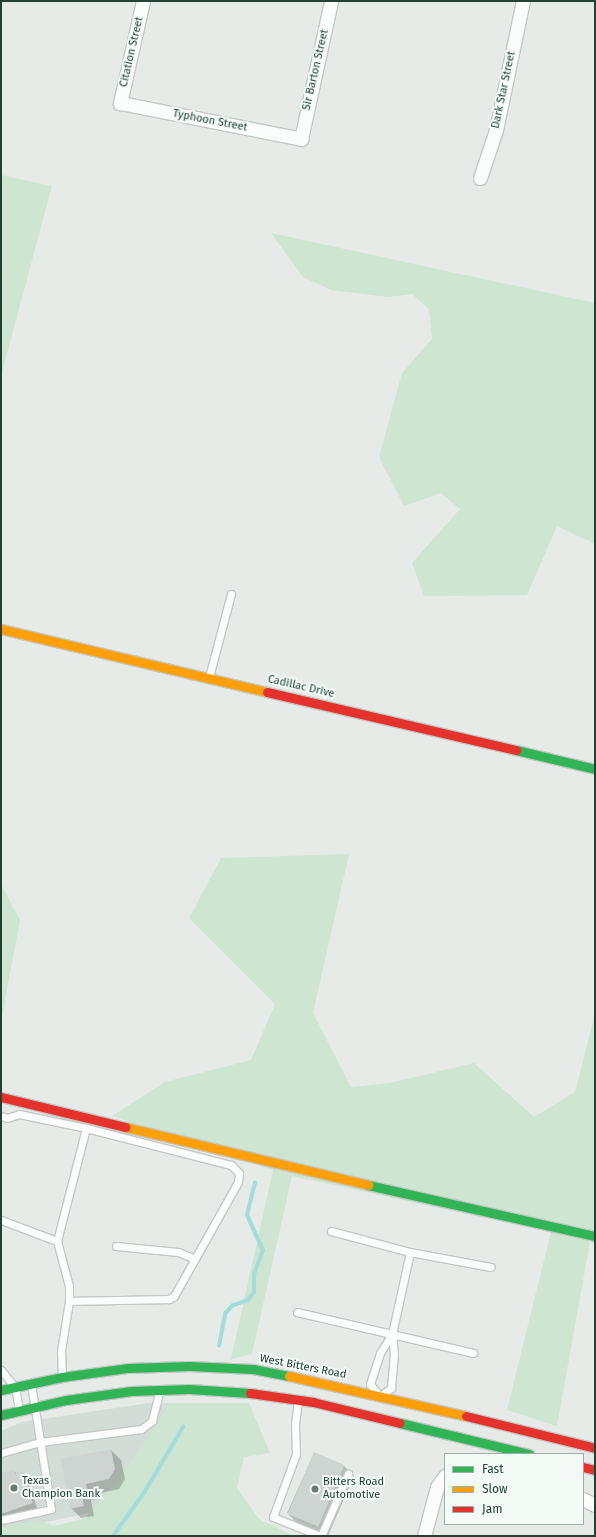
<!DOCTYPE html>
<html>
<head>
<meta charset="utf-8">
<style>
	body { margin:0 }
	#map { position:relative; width:596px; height:1537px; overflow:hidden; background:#e6ebe8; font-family:"Fira Sans",sans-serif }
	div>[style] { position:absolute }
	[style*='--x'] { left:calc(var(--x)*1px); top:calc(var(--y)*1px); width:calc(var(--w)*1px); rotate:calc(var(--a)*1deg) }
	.built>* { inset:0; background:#d3ddd7 }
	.green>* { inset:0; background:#cee5d1 }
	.shadow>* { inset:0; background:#0003 }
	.stream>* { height:3.5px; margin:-1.75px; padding:0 1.75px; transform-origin:1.75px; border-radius:1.75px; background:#a4dcda }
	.building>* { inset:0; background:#ced4d1; transform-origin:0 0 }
	.roads { filter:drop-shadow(1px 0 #c3c8c5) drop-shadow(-1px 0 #c3c8c5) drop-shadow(0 1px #c3c8c5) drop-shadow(0 -1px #c3c8c5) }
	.lane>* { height:7px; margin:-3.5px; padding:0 3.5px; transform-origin:3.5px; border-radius:3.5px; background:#fbfcfc }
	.street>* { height:13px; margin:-6.5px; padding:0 6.5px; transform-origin:6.5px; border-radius:6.5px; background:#fbfcfc }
	.fast>* { height:9px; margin:-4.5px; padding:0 4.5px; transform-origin:4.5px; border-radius:4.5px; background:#30b455 }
	.slow>* { height:9px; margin:-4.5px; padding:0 4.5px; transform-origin:4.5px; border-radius:4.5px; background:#ff9f0a }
	.jam>* { height:9px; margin:-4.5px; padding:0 4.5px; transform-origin:4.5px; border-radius:4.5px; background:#e5322d }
	.dots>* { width:11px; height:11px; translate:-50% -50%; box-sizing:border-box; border:2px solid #f4faf6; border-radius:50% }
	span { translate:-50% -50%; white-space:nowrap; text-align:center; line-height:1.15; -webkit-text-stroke:4px #f4faf6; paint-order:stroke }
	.street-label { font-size:11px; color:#214133 }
	.poi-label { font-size:11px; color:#214133 }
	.left { translate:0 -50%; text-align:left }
	.frame { position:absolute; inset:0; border:2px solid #214133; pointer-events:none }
	.legend { position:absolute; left:444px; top:1453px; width:140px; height:72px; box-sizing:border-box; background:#f4faf6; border:1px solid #a0b0a8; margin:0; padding:5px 7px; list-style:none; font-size:12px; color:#214133 }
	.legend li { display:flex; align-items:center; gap:8px; height:20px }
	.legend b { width:20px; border:1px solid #a0b0a8 }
</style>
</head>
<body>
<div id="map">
	<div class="built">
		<i style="clip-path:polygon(149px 1403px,170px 1403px,111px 1508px,1px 1532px,1px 1431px,22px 1422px)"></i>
	</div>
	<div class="green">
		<i style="clip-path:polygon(1px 175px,52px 186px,1px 376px)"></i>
		<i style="clip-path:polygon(271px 233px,595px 303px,595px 544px,557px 526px,527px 595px,424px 596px,412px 563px,460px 509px,441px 493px,404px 506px,379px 457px,402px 373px,432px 339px,429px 309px,412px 294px,388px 297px,331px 290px,303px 277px)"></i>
		<i style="clip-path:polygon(349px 854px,313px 1013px,351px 1087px,390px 1083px,474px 1063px,534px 1117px,575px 1092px,595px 1014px,595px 1243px,590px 1242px,557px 1426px,507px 1410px,551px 1232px,292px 1176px,252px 1354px,231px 1359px,273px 1170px,112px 1116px,165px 1082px,251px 1060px,275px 1004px,189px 918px,221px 858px)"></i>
		<i style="clip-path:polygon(1px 884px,20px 920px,1px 1022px)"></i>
		<i style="clip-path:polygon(170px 1403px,249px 1403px,270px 1453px,244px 1457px,237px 1488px,259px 1519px,294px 1536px,1px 1536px,1px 1528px,39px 1520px,54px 1526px,86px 1518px,138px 1453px)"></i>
	</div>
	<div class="shadow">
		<i style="clip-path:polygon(111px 1450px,121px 1460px,125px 1479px,119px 1489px,96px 1494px,97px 1499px,91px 1500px,94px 1516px,81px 1518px,71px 1508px,62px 1460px)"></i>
		<i style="clip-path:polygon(314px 1453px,344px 1466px,354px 1476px,328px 1536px,297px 1523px,287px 1513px)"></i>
		<i style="clip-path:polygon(13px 1471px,17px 1474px,22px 1472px,27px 1477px,37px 1508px,1px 1520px,1px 1474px)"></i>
	</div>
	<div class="stream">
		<i style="--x:219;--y:1346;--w:33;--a:-79"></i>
		<i style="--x:225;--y:1314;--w:11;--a:-49"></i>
		<i style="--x:232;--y:1306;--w:17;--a:-21"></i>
		<i style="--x:248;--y:1300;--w:10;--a:-53"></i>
		<i style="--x:254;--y:1292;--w:18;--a:-90"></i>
		<i style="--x:254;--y:1274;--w:25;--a:-69"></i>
		<i style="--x:263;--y:1251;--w:39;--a:-114"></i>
		<i style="--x:247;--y:1215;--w:33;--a:-76"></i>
		<i style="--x:113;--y:1536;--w:53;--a:-54.2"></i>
		<i style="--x:144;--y:1493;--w:77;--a:-59.4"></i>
	</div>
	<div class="building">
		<i style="clip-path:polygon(111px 1449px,115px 1469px,109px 1479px,86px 1484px,87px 1489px,81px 1490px,84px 1506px,70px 1509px,61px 1459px)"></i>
		<i style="left:314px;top:1452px;width:33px;height:67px;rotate:23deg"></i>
		<i style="clip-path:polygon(14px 1470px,15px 1474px,22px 1471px,33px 1503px,1px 1514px,1px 1473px)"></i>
	</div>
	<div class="roads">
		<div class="lane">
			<i style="--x:209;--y:677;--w:86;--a:-75.2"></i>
			<i style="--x:1;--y:1116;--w:6;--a:18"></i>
			<i style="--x:7;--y:1118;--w:13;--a:-18"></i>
			<i style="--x:19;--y:1114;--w:68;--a:11.8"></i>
			<i style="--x:86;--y:1128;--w:150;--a:14.3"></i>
			<i style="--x:231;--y:1165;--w:11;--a:45"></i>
			<i style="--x:239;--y:1173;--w:9;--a:96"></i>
			<i style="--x:238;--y:1182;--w:131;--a:119.3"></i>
			<i style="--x:174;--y:1296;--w:6;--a:149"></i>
			<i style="--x:169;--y:1299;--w:100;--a:178.9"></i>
			<i style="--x:1;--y:1220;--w:60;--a:20.6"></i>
			<i style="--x:331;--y:1231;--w:82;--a:14.9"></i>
			<i style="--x:410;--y:1252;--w:82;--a:10.5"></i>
			<i style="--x:116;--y:1246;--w:62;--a:5.5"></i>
			<i style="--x:178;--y:1252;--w:18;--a:22"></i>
			<i style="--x:297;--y:1312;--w:181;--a:13.1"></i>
			<i style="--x:1;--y:1370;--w:22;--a:51"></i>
			<i style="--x:15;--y:1387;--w:23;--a:80"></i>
			<i style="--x:62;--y:1377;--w:26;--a:-92"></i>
			<i style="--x:61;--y:1351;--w:51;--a:-80.9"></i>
			<i style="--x:69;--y:1301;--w:15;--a:-90"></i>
			<i style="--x:69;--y:1286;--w:47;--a:-104.9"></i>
			<i style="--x:57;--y:1241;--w:117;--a:-75.6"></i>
			<i style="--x:376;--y:1391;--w:9;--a:-131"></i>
			<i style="--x:370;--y:1384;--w:33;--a:-72"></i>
			<i style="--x:380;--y:1353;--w:22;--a:-58"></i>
			<i style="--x:384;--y:1393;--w:9;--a:-36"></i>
			<i style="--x:391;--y:1388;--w:33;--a:-85"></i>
			<i style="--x:394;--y:1355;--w:21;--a:-95"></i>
			<i style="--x:392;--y:1334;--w:84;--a:-77.6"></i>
			<i style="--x:298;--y:1400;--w:25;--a:97"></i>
			<i style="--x:295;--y:1425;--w:29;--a:88"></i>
			<i style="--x:296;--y:1454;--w:67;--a:110.1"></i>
			<i style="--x:273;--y:1517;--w:51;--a:22"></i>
			<i style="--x:1;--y:1453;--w:41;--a:-15.8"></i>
			<i style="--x:40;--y:1442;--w:102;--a:-7.3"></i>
			<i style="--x:141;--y:1429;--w:14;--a:-36"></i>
			<i style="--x:152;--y:1421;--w:32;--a:-76"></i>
			<i style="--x:1;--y:1520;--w:51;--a:-12.4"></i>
			<i style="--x:51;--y:1509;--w:127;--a:-99.1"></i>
			<i style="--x:321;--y:1536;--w:68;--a:-66.5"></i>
		</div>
		<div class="street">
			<i style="--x:143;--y:1;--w:105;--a:102.7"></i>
			<i style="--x:120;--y:103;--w:185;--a:11.2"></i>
			<i style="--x:301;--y:139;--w:141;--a:-77.7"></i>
			<i style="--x:480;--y:178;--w:51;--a:-71.6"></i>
			<i style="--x:496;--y:130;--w:132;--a:-78.2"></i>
			<i style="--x:583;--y:1499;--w:13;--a:27"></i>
			<i style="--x:424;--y:1536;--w:51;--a:-75.1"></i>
			<i style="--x:437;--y:1487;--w:14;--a:-54"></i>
		</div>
		<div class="fast">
			<i style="--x:516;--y:750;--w:81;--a:13.5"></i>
			<i style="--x:368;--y:1185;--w:233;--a:12.7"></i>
			<i style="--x:1;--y:1390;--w:62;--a:-12"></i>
			<i style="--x:62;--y:1377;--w:67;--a:-7.8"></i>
			<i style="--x:128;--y:1368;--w:61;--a:-1.9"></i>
			<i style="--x:189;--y:1366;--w:64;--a:2.7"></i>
			<i style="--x:253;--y:1369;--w:37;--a:11"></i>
			<i style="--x:1;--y:1415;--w:67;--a:-13"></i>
			<i style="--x:66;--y:1400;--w:66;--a:-7.9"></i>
			<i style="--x:131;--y:1391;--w:58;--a:-2"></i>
			<i style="--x:189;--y:1389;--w:61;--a:3.8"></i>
			<i style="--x:400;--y:1423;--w:133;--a:13.5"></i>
		</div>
		<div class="slow">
			<i style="--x:1;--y:629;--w:273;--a:13.3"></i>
			<i style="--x:125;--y:1127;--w:250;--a:13.4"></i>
			<i style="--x:289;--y:1376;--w:181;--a:12.7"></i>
		</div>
		<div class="jam">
			<i style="--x:267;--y:692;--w:256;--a:13.1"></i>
			<i style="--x:1;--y:1097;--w:128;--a:13.6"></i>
			<i style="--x:250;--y:1393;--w:64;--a:8.1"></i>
			<i style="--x:313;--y:1402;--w:89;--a:13.6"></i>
			<i style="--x:466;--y:1416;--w:133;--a:13.9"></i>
			<i style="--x:583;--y:1467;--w:12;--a:14"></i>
		</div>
	</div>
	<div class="dots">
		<i style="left:14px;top:1488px;background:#667c72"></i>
		<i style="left:315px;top:1489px;background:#667c72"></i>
	</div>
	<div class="street-label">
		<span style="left:132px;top:52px;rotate:-77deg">Citation Street</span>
		<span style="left:316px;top:70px;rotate:-77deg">Sir Barton Street</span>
		<span style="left:504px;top:90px;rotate:-78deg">Dark Star Street</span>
		<span style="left:210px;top:121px;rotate:11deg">Typhoon Street</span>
		<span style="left:301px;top:687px;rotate:13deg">Cadillac Drive</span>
		<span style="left:303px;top:1367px;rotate:11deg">West Bitters Road</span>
	</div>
	<div class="poi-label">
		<span class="left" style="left:22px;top:1488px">Texas<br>Champion Bank</span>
		<span class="left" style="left:323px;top:1489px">Bitters Road<br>Automotive</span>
	</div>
	<div class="frame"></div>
	<ul class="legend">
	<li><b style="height:5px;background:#30b455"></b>Fast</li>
	<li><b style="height:5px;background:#ff9f0a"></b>Slow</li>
	<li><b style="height:5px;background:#e5322d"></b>Jam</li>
	</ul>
</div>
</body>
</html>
